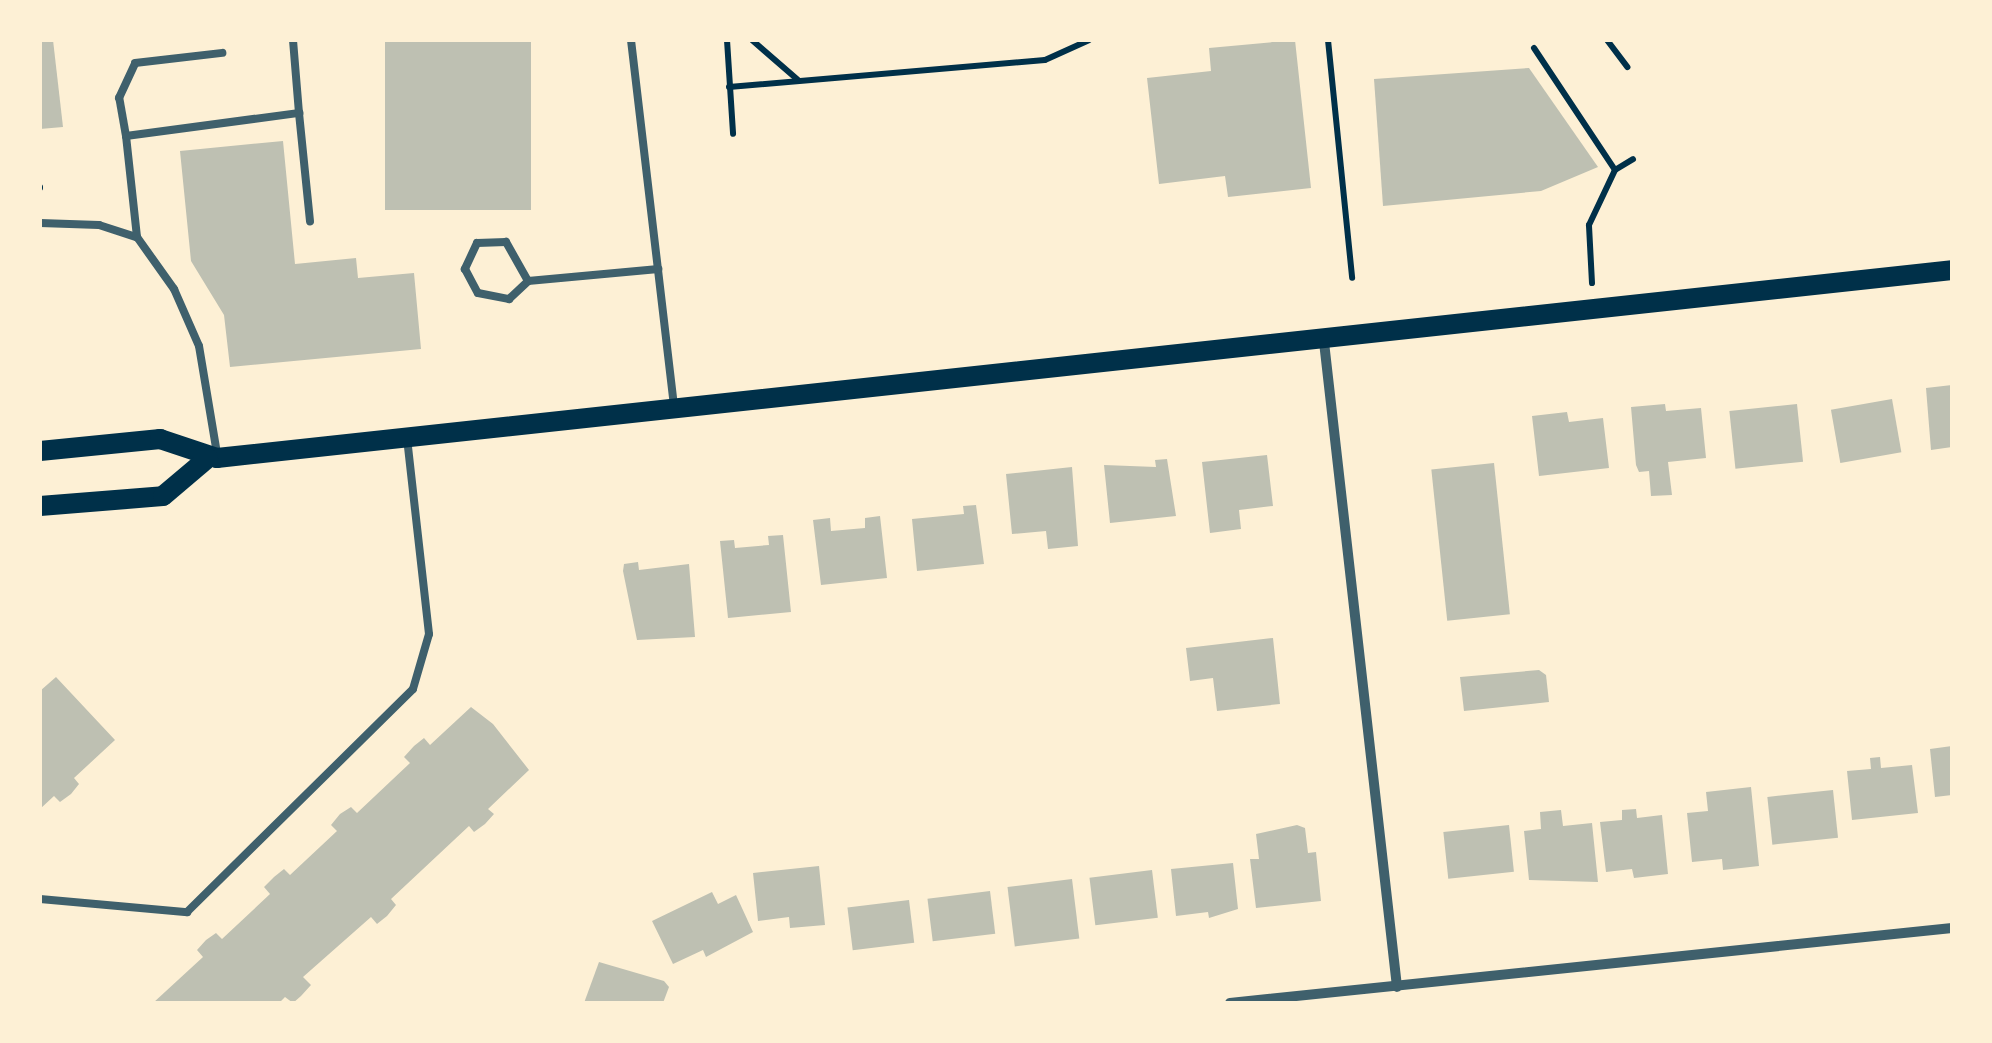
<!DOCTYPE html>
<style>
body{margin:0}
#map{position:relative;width:1992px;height:1043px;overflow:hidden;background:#fdf0d5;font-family:"PT Sans",sans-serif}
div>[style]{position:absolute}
.building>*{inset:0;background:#bec0b2;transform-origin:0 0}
.path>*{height:6px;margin:-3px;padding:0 3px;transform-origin:3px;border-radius:3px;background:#003049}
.service>*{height:8px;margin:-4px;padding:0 4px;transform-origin:4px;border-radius:4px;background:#3f606c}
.minor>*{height:10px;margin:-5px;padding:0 5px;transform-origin:5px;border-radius:5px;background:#3f606c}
.secondary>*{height:20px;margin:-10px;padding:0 10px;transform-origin:10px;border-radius:10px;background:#003049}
span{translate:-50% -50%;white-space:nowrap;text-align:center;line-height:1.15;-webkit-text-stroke:9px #fdf0d5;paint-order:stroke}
.frame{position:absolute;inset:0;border:42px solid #fdf0d5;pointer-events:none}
</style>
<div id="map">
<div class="building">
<div style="clip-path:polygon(40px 40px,53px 40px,63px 127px,40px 129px)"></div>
<div style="left:385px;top:40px;width:146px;height:170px"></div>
<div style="clip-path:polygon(1295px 40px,1311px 188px,1228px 197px,1225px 176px,1159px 184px,1147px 78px,1211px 71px,1209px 48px)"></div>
<div style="clip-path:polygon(1529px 68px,1598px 167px,1541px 191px,1383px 206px,1374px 79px)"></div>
<div style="clip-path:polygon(283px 141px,295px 264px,356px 258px,358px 278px,414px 273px,421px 349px,230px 367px,224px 315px,191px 261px,180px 151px)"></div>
<div style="clip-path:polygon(1952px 385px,1952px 447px,1931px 450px,1926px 388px)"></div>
<div style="left:1892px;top:399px;width:54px;height:62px;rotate:80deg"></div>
<div style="clip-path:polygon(1665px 404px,1666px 411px,1701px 408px,1706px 458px,1668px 462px,1672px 495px,1651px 496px,1649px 471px,1639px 472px,1636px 465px,1631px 407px)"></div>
<div style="left:1797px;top:404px;width:58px;height:68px;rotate:84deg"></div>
<div style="clip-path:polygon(1567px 412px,1569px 422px,1603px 418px,1609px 468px,1539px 476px,1532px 416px)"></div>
<div style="clip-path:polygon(1267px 455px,1273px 506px,1239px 510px,1241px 529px,1210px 533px,1202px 462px)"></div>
<div style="clip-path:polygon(1167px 459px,1176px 516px,1110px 523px,1104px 465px,1156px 467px,1155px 460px)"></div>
<div style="left:1494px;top:463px;width:152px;height:63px;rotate:84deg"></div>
<div style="clip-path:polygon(1072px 467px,1078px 546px,1048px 549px,1046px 531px,1012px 534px,1006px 474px)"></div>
<div style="clip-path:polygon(976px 505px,984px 564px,917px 571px,912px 519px,964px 514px,963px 506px)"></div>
<div style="clip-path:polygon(880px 516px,887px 578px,821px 585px,813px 520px,830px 518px,831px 531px,865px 528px,865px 518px)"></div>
<div style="clip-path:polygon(783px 535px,791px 612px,728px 618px,720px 541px,734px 540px,735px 548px,769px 545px,768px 536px)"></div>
<div style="clip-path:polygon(638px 562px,639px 570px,689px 564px,695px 637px,637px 640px,623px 571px,624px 564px)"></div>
<div style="clip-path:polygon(1273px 638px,1280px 704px,1217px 711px,1213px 678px,1190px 681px,1186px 648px)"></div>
<div style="clip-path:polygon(1539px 670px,1546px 675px,1549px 702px,1464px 711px,1460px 677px)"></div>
<div style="clip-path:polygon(56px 677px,115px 740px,74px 778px,79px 784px,71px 794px,60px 802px,54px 796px,40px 809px,40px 691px)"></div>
<div style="clip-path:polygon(471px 707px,493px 724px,529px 770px,488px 809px,494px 814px,485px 824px,474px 832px,469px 826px,391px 899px,396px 905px,387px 916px,377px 924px,371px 917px,303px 977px,311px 985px,301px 996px,293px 1003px,285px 997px,279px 1003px,153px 1003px,203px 957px,197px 950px,206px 940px,216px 933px,222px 939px,270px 894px,264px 887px,274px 877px,284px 869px,290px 875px,337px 831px,331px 825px,340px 814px,351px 807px,357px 813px,410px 763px,404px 757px,414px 746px,424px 738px,430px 745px)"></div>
<div style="clip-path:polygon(1952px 746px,1952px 795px,1935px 797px,1930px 749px)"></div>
<div style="clip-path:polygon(1880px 757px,1881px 768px,1912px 765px,1918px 813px,1852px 820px,1847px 771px,1871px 769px,1870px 758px)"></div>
<div style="clip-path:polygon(1751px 787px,1759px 866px,1723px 870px,1722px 859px,1692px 862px,1687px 813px,1708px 811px,1706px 792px)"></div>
<div style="left:1833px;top:790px;width:48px;height:66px;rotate:84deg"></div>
<div style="clip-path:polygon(1636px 809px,1637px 818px,1662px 815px,1668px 874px,1634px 878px,1632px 869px,1606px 872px,1600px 822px,1622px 820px,1622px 810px)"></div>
<div style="clip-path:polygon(1561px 810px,1563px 826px,1592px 823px,1598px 882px,1529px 880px,1524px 831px,1541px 829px,1540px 812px)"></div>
<div style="clip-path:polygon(1297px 825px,1305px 828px,1308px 853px,1316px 852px,1321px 901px,1256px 908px,1250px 859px,1259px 859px,1256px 834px)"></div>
<div style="left:1509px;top:825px;width:47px;height:66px;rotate:84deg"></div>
<div style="clip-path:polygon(1233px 863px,1238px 909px,1209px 918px,1208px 912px,1176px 916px,1171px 869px)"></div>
<div style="clip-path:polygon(819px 866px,825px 925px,790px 928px,789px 917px,758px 921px,753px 873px)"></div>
<div style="left:1152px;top:870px;width:48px;height:63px;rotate:83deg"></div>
<div style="left:1072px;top:879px;width:60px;height:65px;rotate:83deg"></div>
<div style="left:990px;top:891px;width:43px;height:63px;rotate:83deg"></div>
<div style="clip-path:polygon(712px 892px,718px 904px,736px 895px,753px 932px,706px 957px,703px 950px,673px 964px,652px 921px)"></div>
<div style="left:909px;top:900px;width:43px;height:62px;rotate:83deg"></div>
<div style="clip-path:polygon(599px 962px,664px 981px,669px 987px,663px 1003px,584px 1003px)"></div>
</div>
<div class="path">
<div style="left:727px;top:40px;width:94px;rotate:86.3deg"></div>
<div style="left:752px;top:40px;width:61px;rotate:41deg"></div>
<div style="left:1328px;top:40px;width:239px;rotate:84.2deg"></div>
<div style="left:1607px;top:40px;width:34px;rotate:53deg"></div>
<div style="left:1534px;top:48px;width:146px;rotate:56.4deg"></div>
<div style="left:729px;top:87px;width:317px;rotate:-4.9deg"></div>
<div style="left:1045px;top:60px;width:48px;rotate:-24.4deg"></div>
<div style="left:40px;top:187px;width:1px;rotate:90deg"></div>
<div style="left:1592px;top:283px;width:58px;rotate:-93deg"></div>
<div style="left:1589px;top:225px;width:61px;rotate:-64.7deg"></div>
<div style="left:1615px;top:170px;width:21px;rotate:-31deg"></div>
</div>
<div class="service">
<div style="left:631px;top:40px;width:370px;rotate:83.3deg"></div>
<div style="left:299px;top:113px;width:109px;rotate:84.2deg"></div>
<div style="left:126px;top:136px;width:39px;rotate:-100deg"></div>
<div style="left:119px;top:98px;width:38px;rotate:-65deg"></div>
<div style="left:135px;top:63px;width:88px;rotate:-6.6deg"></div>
<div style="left:40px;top:223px;width:59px;rotate:1.9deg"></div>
<div style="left:99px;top:225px;width:40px;rotate:18deg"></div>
<div style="left:137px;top:237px;width:64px;rotate:54.6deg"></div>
<div style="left:174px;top:289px;width:62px;rotate:66.3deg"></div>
<div style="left:199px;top:346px;width:109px;rotate:80.5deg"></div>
<div style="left:137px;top:237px;width:102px;rotate:-96.2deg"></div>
<div style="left:126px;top:136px;width:175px;rotate:-7.6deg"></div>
<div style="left:299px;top:113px;width:73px;rotate:-94.7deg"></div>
<div style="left:528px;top:281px;width:45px;rotate:-119.4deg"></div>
<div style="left:506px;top:242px;width:29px;rotate:178deg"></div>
<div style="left:477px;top:243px;width:29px;rotate:115deg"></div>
<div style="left:465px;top:269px;width:27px;rotate:62deg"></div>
<div style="left:478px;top:293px;width:32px;rotate:11deg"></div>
<div style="left:509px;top:299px;width:26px;rotate:-43deg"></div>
<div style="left:528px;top:281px;width:131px;rotate:-5.3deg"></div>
<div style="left:40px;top:899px;width:148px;rotate:5.1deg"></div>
<div style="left:187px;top:912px;width:317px;rotate:-44.6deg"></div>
<div style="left:413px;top:689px;width:57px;rotate:-73.8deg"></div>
<div style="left:429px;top:634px;width:196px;rotate:-96.4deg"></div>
</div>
<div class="minor">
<div style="left:1324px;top:342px;width:649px;rotate:83.54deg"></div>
<div style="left:1230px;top:1003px;width:726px;rotate:-5.93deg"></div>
</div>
<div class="secondary">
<div style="left:40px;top:451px;width:121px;rotate:-5.7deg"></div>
<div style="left:160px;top:439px;width:60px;rotate:18.4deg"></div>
<div style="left:217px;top:458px;width:1745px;rotate:-6.18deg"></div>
<div style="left:40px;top:506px;width:123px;rotate:-4.6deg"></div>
<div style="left:163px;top:496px;width:59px;rotate:-40.2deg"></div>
</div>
<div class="frame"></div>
</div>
